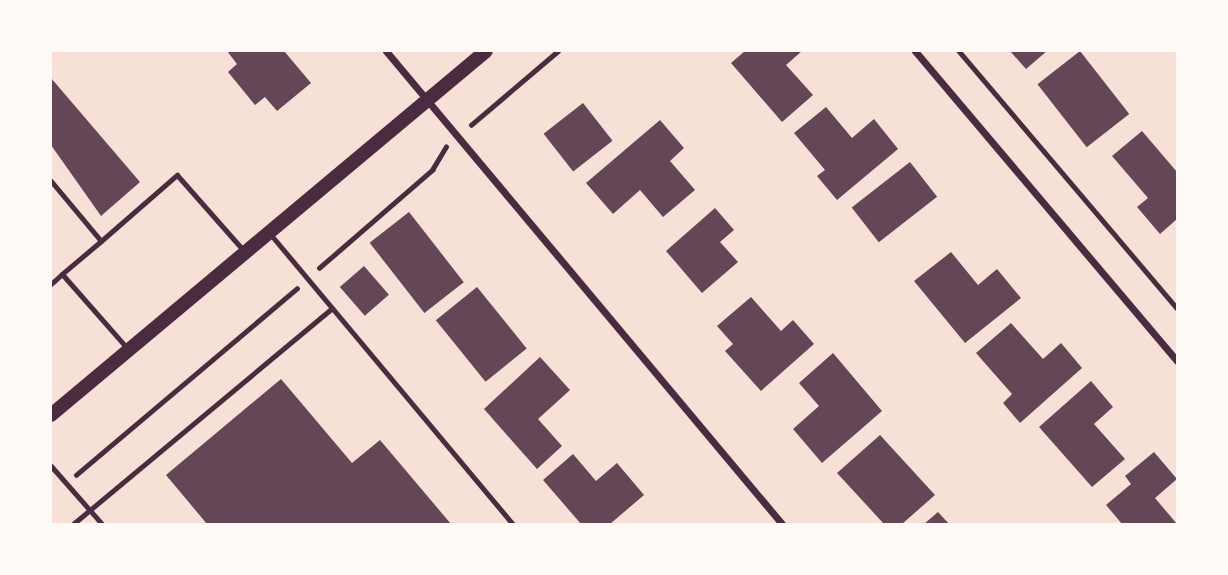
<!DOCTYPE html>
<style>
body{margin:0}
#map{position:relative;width:1228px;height:575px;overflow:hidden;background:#f7e1d7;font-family:Commissioner,sans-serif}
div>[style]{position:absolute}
.building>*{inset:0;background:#644757;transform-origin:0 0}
.path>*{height:4.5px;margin:-2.25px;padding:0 2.25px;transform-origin:2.25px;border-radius:2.25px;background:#4a2c40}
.service>*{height:5px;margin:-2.5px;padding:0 2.5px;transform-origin:2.5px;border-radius:2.5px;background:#4a2c40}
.minor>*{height:7px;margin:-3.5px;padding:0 3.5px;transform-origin:3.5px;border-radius:3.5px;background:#4a2c40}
.secondary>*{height:14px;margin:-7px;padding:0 7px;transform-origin:7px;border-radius:7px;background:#4a2c40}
span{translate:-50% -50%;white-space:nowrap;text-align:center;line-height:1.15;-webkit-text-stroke:5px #fffaf5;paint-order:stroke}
.frame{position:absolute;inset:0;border:52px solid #fffaf5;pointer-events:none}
</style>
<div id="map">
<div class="building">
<div style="clip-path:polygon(227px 51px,284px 51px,311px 83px,277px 111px,265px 97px,255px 105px,228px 72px,237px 64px)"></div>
<div style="clip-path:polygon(745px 51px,802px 51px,786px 65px,813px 95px,782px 122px,731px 63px)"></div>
<div style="clip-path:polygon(1010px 51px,1047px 51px,1026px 69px)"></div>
<div style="left:1080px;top:51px;width:80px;height:54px;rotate:52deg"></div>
<div style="clip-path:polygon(51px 78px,140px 182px,101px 216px,51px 145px)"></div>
<div style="left:583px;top:103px;width:48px;height:50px;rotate:52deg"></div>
<div style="clip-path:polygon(826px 107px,852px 138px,874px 119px,898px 149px,837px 200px,817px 176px,825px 170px,794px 133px)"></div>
<div style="clip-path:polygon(660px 120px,684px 148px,670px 161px,695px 190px,663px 217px,640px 190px,613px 214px,586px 183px)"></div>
<div style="clip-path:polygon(1142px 131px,1177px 172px,1177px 219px,1160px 234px,1137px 207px,1148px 198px,1112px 156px)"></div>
<div style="left:910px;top:162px;width:44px;height:74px;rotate:52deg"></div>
<div style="clip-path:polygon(715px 208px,734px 230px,720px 242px,738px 262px,702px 293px,666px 251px)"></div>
<div style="left:409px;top:212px;width:89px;height:50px;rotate:52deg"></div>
<div style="clip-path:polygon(951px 252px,978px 285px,997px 269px,1021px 298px,965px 343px,914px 281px)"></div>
<div style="left:364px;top:266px;width:38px;height:32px;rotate:49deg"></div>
<div style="left:477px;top:287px;width:79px;height:53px;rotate:51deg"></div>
<div style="clip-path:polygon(751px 297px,781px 331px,793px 320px,814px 344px,761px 391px,725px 351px,733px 344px,717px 326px)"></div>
<div style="clip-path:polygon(1011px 323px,1043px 359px,1061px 343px,1082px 368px,1020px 423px,1003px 403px,1012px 394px,976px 353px)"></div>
<div style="clip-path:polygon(833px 353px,882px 411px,822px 463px,793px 429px,819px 406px,799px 383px)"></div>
<div style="clip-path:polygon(540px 357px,570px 390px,538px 419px,562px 446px,537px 469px,484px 409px)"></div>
<div style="clip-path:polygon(281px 379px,352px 463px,380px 440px,451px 524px,207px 524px,166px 475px)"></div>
<div style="clip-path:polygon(1091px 381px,1113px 407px,1094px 424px,1125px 459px,1092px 487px,1039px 427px)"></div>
<div style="clip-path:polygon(880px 435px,935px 495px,902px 524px,884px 524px,837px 473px)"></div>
<div style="clip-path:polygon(1154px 452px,1177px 479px,1155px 498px,1177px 524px,1122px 524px,1106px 505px,1131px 484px,1125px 476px)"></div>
<div style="clip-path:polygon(573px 454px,596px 481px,617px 463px,644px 495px,610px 524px,581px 524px,543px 480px)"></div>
<div style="clip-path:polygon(938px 512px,949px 524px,924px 524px)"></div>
</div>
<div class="path">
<div style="left:959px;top:51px;width:337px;rotate:49.7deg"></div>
<div style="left:471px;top:125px;width:114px;rotate:-40.4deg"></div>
<div style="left:319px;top:268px;width:150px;rotate:-40.9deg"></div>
<div style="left:432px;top:170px;width:27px;rotate:-59deg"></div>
<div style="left:76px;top:475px;width:289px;rotate:-40.2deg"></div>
</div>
<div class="service">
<div style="left:51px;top:181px;width:78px;rotate:50.2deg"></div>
<div style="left:101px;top:241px;width:51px;rotate:139.8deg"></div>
<div style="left:62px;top:274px;width:100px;rotate:48.7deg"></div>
<div style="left:271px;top:235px;width:377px;rotate:50.1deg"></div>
<div style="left:101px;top:241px;width:101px;rotate:-41deg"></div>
<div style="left:177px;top:175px;width:103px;rotate:48.6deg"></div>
<div style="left:51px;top:284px;width:15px;rotate:-42deg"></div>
<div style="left:51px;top:466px;width:77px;rotate:48.7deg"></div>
<div style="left:73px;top:524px;width:337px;rotate:-39.8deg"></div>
</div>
<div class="minor">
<div style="left:386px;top:51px;width:617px;rotate:50.06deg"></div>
<div style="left:915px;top:51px;width:406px;rotate:49.8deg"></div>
</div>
<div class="secondary">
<div style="left:51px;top:415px;width:567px;rotate:-39.92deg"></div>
</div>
<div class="frame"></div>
</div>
